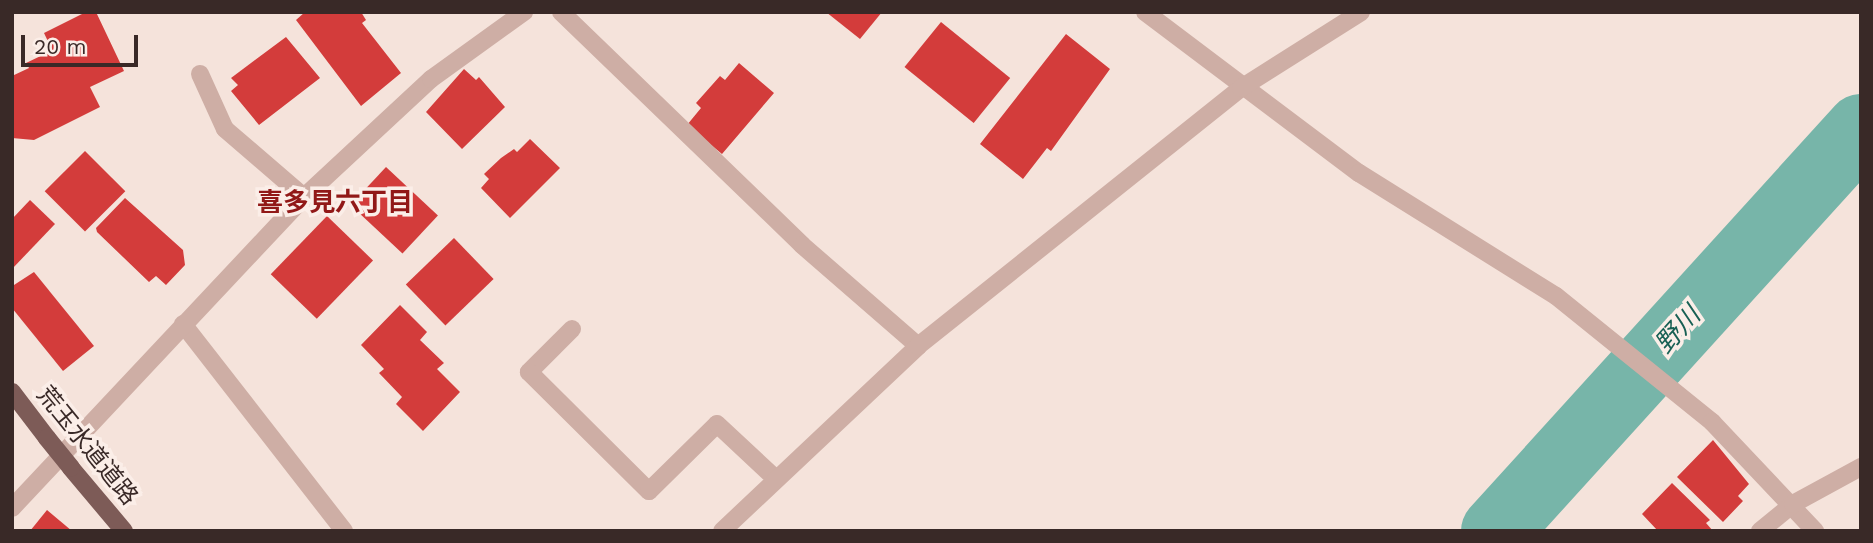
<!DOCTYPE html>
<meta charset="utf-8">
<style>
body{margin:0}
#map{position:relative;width:1873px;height:543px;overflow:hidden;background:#f5e3db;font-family:"Work Sans","Noto Sans JP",sans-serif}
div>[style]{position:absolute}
.river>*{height:70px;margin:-35px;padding:0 35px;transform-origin:35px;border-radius:35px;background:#77b5a9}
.building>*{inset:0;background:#d33c3b;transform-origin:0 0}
.minor>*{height:18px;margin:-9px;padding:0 9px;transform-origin:9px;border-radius:9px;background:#ceaea5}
.major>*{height:18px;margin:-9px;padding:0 9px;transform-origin:9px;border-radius:9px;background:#7d5b57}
.major-bridge>*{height:18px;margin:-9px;padding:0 9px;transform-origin:9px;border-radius:9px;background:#7d5b57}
span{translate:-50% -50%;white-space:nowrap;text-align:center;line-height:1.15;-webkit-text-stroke:7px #fbeee8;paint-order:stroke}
.street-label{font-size:24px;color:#392927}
.neighbourhood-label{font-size:26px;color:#911817;font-weight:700}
.water-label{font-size:26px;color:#186054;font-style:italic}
.frame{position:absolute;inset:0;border:14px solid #392927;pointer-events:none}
.scale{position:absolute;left:21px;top:35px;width:117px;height:32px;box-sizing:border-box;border:4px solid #392927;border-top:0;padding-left:9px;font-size:21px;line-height:24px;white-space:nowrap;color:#392927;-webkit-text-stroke:5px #fbeee8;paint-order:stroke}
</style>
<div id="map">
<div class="river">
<div style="left:1496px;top:531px;width:543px;rotate:-47.76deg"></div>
</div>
<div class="building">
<div style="clip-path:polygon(86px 12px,96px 12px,124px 71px,90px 87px,100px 107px,34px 140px,12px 138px,12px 76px,29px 68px,26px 63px,49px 52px,54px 54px,44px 33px)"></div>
<div style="clip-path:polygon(305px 12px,361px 12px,366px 20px,362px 23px,401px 73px,361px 106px,296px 20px)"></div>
<div style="clip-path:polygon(826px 12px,882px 12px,860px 39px)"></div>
<div style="left:941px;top:22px;width:89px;height:58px;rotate:39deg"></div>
<div style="clip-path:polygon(1066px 34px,1110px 69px,1051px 151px,1047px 148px,1023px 179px,980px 144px)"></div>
<div style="clip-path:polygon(286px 37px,320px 78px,259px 125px,231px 91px,238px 85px,231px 78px)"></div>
<div style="clip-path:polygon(739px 63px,774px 93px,722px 154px,687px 125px,701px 108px,696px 103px,720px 76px,725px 80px)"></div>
<div style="clip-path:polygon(464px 69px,476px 80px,479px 77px,505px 107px,462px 149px,426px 112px)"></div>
<div style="clip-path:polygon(530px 139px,560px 168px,510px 218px,481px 188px,489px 179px,484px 174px,501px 158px,514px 149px,517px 152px)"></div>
<div style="left:85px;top:151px;width:57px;height:57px;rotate:45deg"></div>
<div style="left:386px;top:167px;width:71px;height:52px;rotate:43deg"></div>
<div style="clip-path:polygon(125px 198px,183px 250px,185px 265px,166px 285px,156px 276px,149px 282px,97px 232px,96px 228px)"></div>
<div style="clip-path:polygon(30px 200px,55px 224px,12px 269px,12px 219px)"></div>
<div style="left:327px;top:216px;width:64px;height:81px;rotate:44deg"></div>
<div style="left:454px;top:238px;width:57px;height:67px;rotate:46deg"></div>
<div style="clip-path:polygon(34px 272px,94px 346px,63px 371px,12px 308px,14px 285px)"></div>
<div style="clip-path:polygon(400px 305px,427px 332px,420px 340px,444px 363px,437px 369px,460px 392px,423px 431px,396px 404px,402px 397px,379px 373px,384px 369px,361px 345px)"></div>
<div style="clip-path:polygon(1713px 440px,1749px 484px,1738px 496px,1743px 501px,1723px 522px,1677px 477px)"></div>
<div style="clip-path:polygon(1672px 483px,1710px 520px,1706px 523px,1713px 531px,1658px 531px,1642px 514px)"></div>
<div style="clip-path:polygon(47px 510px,72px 531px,30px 531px)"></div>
</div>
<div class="minor">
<div style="left:561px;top:12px;width:335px;rotate:44deg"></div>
<div style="left:802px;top:245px;width:154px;rotate:41deg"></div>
<div style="left:1145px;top:12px;width:268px;rotate:37deg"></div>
<div style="left:1359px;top:173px;width:232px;rotate:32deg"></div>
<div style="left:1556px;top:296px;width:201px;rotate:38.9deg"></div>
<div style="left:1712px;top:422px;width:150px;rotate:46.6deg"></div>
<div style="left:200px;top:74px;width:60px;rotate:65.6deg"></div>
<div style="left:225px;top:129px;width:104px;rotate:40.7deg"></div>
<div style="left:183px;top:324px;width:262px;rotate:52.1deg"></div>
<div style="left:572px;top:329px;width:61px;rotate:135deg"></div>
<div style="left:529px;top:372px;width:169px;rotate:44.8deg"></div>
<div style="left:649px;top:491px;width:95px;rotate:-44.6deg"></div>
<div style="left:717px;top:424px;width:79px;rotate:43deg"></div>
<div style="left:12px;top:508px;width:427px;rotate:-46.8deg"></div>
<div style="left:304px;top:197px;width:173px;rotate:-42.9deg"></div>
<div style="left:431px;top:79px;width:115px;rotate:-35.8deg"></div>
<div style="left:722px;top:531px;width:270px;rotate:-43.3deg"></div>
<div style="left:918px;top:346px;width:413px;rotate:-38.6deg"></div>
<div style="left:1241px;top:88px;width:142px;rotate:-32.3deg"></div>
<div style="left:1760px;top:531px;width:43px;rotate:-39.3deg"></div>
<div style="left:1793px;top:504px;width:77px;rotate:-28.6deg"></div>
</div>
<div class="major">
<div style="left:12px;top:392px;width:58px;rotate:52.7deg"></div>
<div style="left:71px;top:468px;width:82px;rotate:49.9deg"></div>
</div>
<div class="major-bridge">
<div style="left:47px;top:438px;width:38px;rotate:51deg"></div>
</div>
<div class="street-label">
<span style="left:87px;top:446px;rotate:51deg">荒玉水道道路</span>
</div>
<div class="neighbourhood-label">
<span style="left:335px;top:203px">喜多見六丁目</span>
</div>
<div class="water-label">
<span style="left:1678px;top:330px;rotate:-48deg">野川</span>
</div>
<div class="frame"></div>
<div class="scale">20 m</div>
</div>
